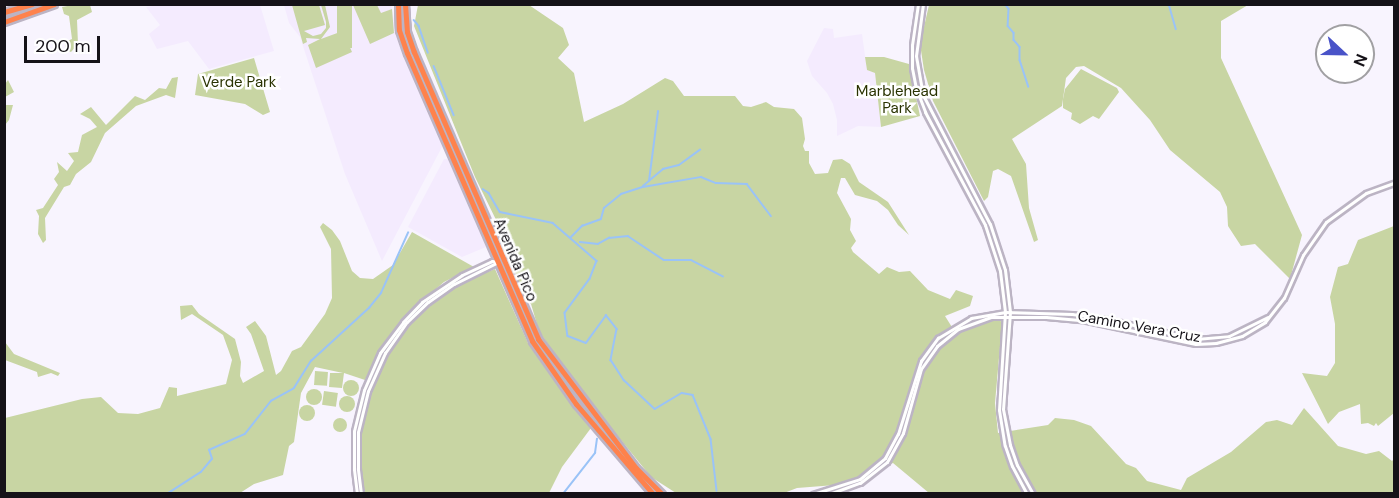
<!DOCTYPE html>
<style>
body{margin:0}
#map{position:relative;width:1399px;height:498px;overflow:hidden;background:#f8f4fe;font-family:"DM Sans",sans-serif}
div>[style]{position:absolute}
.built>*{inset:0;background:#f4ebfe}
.green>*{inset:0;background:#c8d5a3;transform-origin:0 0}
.round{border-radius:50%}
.stream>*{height:1.5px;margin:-0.75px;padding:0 0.75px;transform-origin:0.75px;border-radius:0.75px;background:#9ac3f7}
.roads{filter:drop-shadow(2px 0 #bcb4c4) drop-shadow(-2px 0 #bcb4c4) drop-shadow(0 2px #bcb4c4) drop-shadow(0 -2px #bcb4c4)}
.secondary>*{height:3px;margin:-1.5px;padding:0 1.5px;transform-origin:1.5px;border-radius:1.5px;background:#fff}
.highway>*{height:5px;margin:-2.5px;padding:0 2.5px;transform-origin:2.5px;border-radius:2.5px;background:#fe824c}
span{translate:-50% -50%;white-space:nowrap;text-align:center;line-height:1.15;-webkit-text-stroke:5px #fff;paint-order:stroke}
.park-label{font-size:15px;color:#2a3302}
.street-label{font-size:15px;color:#151218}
.frame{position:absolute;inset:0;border:6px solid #151218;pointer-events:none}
.north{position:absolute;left:1315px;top:24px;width:60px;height:60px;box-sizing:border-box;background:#fff;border:2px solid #a1a0a3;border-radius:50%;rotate:112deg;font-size:16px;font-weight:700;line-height:24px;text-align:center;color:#151218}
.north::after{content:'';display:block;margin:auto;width:21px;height:27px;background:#4953c8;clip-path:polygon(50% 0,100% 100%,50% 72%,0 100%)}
.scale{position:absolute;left:24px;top:36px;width:76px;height:27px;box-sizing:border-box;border:3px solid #151218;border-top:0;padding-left:8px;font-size:18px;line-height:21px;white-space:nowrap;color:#151218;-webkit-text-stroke:4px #fff;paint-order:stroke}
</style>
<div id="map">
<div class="built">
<div style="clip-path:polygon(391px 4px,398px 42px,443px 145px,382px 261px,345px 174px,300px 37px,289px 23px,284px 5px)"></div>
<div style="clip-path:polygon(159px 5px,260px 5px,274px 51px,209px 69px,188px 41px,157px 49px,149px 34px,160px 25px,146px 7px)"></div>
<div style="clip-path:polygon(824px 28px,833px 29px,834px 38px,862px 34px,867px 70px,875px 73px,881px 127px,858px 126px,837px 136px,837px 120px,833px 104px,827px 93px,812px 76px,807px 61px)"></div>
<div style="clip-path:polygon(444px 159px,448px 159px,486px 247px,462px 257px,408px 227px)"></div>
</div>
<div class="green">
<div style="clip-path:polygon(78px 4px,90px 5px,92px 12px,77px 20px,78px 44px,71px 52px,66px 50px,65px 42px,72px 39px,69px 16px,64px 14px,62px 7px)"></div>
<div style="clip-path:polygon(292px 5px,319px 5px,325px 25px,304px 31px,313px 36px,321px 34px,326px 28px,326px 22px,321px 5px,325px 5px,330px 27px,321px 39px,340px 32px,344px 34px,352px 52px,316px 68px,308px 45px,320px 39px,306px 38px,307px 42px,303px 44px)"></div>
<div style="left:337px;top:5px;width:15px;height:43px"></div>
<div style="clip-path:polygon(353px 5px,377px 5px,381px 13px,392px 9px,394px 33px,370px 44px)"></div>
<div style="clip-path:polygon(418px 5px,529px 5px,563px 28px,569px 45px,558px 58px,574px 73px,584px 122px,623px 104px,665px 78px,673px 81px,684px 96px,735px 96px,743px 106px,751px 107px,766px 102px,774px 107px,794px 109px,802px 118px,805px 139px,803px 146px,805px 151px,809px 151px,809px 163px,815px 174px,828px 173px,833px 160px,842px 159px,850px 164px,859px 182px,888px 202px,909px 235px,898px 225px,888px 210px,877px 201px,855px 195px,845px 178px,841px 178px,837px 193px,851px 219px,850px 230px,856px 241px,851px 248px,853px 252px,879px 274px,887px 267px,899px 272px,910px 271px,928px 290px,950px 299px,956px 290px,973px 296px,970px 306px,945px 316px,955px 332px,987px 319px,999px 317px,1002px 324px,995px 403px,998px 433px,1048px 425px,1055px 418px,1074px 420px,1091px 426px,1126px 464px,1136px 468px,1147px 481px,1181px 490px,1187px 478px,1231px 452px,1266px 422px,1277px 420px,1292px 425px,1304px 408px,1338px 446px,1366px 454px,1379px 451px,1392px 461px,1394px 459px,1394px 493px,929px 493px,893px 463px,848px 484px,797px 488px,784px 493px,676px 493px,651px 477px,569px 376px,539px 331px,531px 304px,523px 296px,502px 232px,475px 177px,414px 26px)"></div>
<div style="clip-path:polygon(929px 5px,1248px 5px,1221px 21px,1221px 58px,1302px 235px,1290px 279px,1255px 244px,1241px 246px,1228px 226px,1227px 207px,1220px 192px,1170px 150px,1150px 120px,1121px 88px,1084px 66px,1076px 67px,1066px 78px,1062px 106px,1012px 139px,1026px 164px,1029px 208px,1038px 240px,1034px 242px,1011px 176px,998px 169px,993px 171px,988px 197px,984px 201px,933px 101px,924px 70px,920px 44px)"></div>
<div style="clip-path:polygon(865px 57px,884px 57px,909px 64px,920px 116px,881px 127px,875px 73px,867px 70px)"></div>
<div style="clip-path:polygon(254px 58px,270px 112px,263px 115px,245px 104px,195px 95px,198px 74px)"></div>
<div style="clip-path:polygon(1081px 69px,1117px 88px,1119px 92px,1099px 119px,1093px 116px,1080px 124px,1071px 119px,1072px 113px,1063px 108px,1063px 99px,1065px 89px)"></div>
<div style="clip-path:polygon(178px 77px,175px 98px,166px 95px,136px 106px,105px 133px,91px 162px,76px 174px,70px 185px,64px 187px,45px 218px,46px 240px,43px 243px,38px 234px,39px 216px,36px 210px,43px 208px,58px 185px,54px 179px,59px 172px,57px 162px,67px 171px,74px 161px,68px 153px,78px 152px,82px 135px,97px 127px,90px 119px,80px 114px,91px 107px,106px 125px,135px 96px,145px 100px,159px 88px,166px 89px,172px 78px)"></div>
<div style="clip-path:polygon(8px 80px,14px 92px,5px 97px,5px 105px,13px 105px,9px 120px,5px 125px,5px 84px)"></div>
<div style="clip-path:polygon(323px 223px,332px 230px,340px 241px,352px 271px,360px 278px,373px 279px,393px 265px,412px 232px,474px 267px,444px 282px,407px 314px,378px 353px,365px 380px,344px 373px,342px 388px,329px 387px,330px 373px,343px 373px,315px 367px,301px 393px,294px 442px,289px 446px,283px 475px,254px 484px,240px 493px,5px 493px,5px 418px,82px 399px,101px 397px,118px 413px,138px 414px,160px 408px,169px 387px,177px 388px,177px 396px,226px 384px,232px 360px,223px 335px,192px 314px,181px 320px,180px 306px,192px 305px,199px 314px,235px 339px,241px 362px,240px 376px,243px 383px,264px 371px,251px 334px,246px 327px,255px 321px,266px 336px,276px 375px,281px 371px,292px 351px,301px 347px,325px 314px,332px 298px,331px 249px,320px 227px)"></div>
<div style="clip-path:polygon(1394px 226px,1394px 413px,1378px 426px,1376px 423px,1374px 426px,1368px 423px,1361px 424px,1360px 404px,1339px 412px,1328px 424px,1302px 373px,1327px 376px,1335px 363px,1335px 324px,1330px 297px,1338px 267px,1348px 264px,1358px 240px)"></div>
<div style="clip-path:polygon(495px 269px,528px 343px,591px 428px,588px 432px,562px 467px,549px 493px,364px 494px,360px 451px,361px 430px,369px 393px,386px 355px,407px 325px,432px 301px,456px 285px)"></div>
<div style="clip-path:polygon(5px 342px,14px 354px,60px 373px,58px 376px,51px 373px,38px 377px,37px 372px,5px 360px)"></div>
<div style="left:315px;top:371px;width:13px;height:14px;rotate:4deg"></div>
<div class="round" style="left:343px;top:380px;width:16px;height:16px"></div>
<div class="round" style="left:306px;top:389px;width:16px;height:16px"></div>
<div style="left:324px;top:391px;width:14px;height:14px;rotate:8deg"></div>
<div class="round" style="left:339px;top:396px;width:16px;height:16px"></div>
<div class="round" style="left:299px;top:405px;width:16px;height:16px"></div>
<div class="round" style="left:333px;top:418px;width:14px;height:14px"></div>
</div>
<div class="stream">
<div style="left:1005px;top:4px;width:6px;rotate:51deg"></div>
<div style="left:1009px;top:9px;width:17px;rotate:93deg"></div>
<div style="left:1008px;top:26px;width:9px;rotate:49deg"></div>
<div style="left:1014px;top:33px;width:7px;rotate:90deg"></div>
<div style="left:1014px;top:40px;width:9px;rotate:49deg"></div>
<div style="left:1020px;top:47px;width:13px;rotate:90deg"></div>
<div style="left:1020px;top:60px;width:28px;rotate:72deg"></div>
<div style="left:1169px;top:4px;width:26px;rotate:74deg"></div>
<div style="left:414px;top:20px;width:8px;rotate:50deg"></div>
<div style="left:419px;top:26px;width:28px;rotate:71deg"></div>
<div style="left:434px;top:66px;width:53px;rotate:67.8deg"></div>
<div style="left:650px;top:180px;width:17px;rotate:-40deg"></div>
<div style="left:663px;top:169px;width:16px;rotate:-14deg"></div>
<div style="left:679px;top:165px;width:26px;rotate:-36deg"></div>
<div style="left:643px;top:186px;width:8px;rotate:-40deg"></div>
<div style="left:649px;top:181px;width:70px;rotate:-82.6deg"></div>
<div style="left:483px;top:189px;width:7px;rotate:34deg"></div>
<div style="left:489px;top:193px;width:22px;rotate:60deg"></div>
<div style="left:500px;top:212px;width:54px;rotate:11.7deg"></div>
<div style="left:553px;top:223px;width:58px;rotate:40.8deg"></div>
<div style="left:597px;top:261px;width:19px;rotate:111deg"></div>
<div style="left:590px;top:279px;width:42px;rotate:126.3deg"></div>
<div style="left:565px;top:313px;width:23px;rotate:83deg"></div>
<div style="left:568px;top:336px;width:19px;rotate:21deg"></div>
<div style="left:586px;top:343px;width:34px;rotate:-54deg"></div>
<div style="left:606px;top:315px;width:18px;rotate:52deg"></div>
<div style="left:617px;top:329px;width:32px;rotate:101deg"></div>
<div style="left:611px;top:360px;width:24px;rotate:57deg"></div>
<div style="left:624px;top:380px;width:42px;rotate:43.1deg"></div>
<div style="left:655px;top:409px;width:31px;rotate:-31deg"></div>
<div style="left:682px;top:393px;width:11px;rotate:10deg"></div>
<div style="left:693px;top:395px;width:48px;rotate:67.8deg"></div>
<div style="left:711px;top:439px;width:52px;rotate:83.4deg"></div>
<div style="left:571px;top:237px;width:16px;rotate:-45deg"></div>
<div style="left:582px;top:226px;width:20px;rotate:-20deg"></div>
<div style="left:601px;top:219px;width:11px;rotate:-75deg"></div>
<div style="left:604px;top:208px;width:22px;rotate:-39deg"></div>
<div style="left:621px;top:194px;width:23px;rotate:-18deg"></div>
<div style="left:643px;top:187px;width:59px;rotate:-9.8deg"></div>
<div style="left:701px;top:177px;width:16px;rotate:22deg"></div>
<div style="left:716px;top:183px;width:31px;rotate:2deg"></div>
<div style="left:747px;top:184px;width:40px;rotate:53deg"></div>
<div style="left:580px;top:242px;width:18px;rotate:6deg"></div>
<div style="left:598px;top:244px;width:13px;rotate:-29deg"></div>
<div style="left:609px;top:238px;width:19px;rotate:-6deg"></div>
<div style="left:628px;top:236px;width:43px;rotate:33.7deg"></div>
<div style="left:664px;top:260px;width:27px"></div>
<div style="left:691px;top:260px;width:36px;rotate:27deg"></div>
<div style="left:167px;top:494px;width:40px;rotate:-32.9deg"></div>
<div style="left:201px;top:472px;width:17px;rotate:-50deg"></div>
<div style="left:212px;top:459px;width:9px;rotate:-108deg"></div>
<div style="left:209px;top:450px;width:39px;rotate:-24deg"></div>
<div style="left:245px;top:434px;width:42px;rotate:-51.8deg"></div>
<div style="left:271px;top:401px;width:26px;rotate:-29deg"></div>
<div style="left:294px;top:388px;width:32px;rotate:-58deg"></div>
<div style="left:311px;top:361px;width:79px;rotate:-42.4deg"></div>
<div style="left:369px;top:308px;width:19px;rotate:-51deg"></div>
<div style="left:381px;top:293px;width:66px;rotate:-65.8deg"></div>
<div style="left:563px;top:494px;width:52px;rotate:-52deg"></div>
<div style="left:595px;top:453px;width:14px;rotate:-82deg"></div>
</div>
<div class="roads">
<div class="secondary">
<div style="left:918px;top:4px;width:41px;rotate:98.3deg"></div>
<div style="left:912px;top:45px;width:23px;rotate:90deg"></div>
<div style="left:912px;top:68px;width:20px;rotate:79deg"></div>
<div style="left:916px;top:88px;width:26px;rotate:69deg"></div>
<div style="left:925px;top:112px;width:128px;rotate:62deg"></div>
<div style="left:985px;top:225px;width:48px;rotate:71.9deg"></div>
<div style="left:1000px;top:271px;width:41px;rotate:83deg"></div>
<div style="left:1005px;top:312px;width:98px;rotate:93.5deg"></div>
<div style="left:999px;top:410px;width:36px;rotate:81deg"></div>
<div style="left:1005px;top:446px;width:21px;rotate:71deg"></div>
<div style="left:1012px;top:466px;width:32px;rotate:62deg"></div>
<div style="left:923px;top:4px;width:52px;rotate:97.7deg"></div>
<div style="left:916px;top:56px;width:40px;rotate:80deg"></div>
<div style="left:923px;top:95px;width:145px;rotate:62.6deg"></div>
<div style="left:990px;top:224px;width:48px;rotate:71.9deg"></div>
<div style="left:1005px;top:270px;width:42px;rotate:83.2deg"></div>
<div style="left:1010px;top:312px;width:97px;rotate:94.1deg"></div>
<div style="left:1003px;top:409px;width:37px;rotate:79deg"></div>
<div style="left:1010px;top:445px;width:21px;rotate:71deg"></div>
<div style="left:1017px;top:465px;width:33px;rotate:61deg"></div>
<div style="left:357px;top:494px;width:25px;rotate:-97deg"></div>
<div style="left:354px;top:469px;width:38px;rotate:-90deg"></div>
<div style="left:354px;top:431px;width:42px;rotate:-76.3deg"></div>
<div style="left:364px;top:390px;width:40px;rotate:-66.6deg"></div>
<div style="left:380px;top:353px;width:39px;rotate:-53deg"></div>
<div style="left:403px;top:322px;width:28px;rotate:-46deg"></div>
<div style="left:422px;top:302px;width:48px;rotate:-34deg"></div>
<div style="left:462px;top:275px;width:33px;rotate:-25deg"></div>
<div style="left:492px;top:261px;width:5px;rotate:11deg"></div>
<div style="left:361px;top:494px;width:26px;rotate:-97deg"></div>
<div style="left:358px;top:468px;width:36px;rotate:-90deg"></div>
<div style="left:358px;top:432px;width:42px;rotate:-76.3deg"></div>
<div style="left:368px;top:391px;width:42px;rotate:-65.9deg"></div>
<div style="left:385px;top:353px;width:38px;rotate:-55deg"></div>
<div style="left:407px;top:322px;width:29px;rotate:-44deg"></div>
<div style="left:428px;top:302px;width:32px;rotate:-35deg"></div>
<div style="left:454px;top:284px;width:49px;rotate:-26.6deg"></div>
<div style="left:813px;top:494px;width:49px;rotate:-17.7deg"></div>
<div style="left:860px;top:479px;width:33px;rotate:-40deg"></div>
<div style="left:885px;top:458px;width:27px;rotate:-62deg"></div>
<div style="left:898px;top:434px;width:77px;rotate:-72.5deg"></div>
<div style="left:921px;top:361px;width:29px;rotate:-54deg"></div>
<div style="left:938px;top:338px;width:39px;rotate:-31deg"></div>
<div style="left:971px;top:318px;width:35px;rotate:-10deg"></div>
<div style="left:1005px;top:312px;width:67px;rotate:1.7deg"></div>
<div style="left:1072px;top:314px;width:35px;rotate:8deg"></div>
<div style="left:1107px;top:319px;width:91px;rotate:12.7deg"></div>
<div style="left:1196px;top:339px;width:33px;rotate:-5deg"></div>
<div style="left:1229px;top:336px;width:43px;rotate:-26deg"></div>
<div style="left:829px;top:494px;width:33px;rotate:-20deg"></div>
<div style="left:860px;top:483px;width:34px;rotate:-38deg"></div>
<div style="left:887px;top:462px;width:33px;rotate:-61deg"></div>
<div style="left:903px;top:433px;width:66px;rotate:-74.3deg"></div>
<div style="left:921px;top:369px;width:28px;rotate:-55deg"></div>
<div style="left:937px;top:346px;width:27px;rotate:-39deg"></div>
<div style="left:958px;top:329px;width:35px;rotate:-20deg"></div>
<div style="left:991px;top:317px;width:55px"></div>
<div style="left:1046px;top:317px;width:36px;rotate:5deg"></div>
<div style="left:1082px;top:320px;width:116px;rotate:11.9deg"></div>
<div style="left:1196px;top:344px;width:20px;rotate:-3deg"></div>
<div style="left:1216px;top:343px;width:27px;rotate:-15deg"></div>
<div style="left:1242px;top:336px;width:27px;rotate:-31deg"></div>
<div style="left:1265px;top:322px;width:31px;rotate:-52deg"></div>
<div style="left:1284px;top:298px;width:47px;rotate:-66.2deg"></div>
<div style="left:1303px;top:255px;width:40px;rotate:-55.1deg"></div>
<div style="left:1326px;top:222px;width:49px;rotate:-35.9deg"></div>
<div style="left:1366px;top:193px;width:30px;rotate:-20deg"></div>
</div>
<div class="highway">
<div style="left:398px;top:4px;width:26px;rotate:88deg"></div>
<div style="left:399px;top:30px;width:24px;rotate:71deg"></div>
<div style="left:407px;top:53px;width:314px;rotate:66.5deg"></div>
<div style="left:532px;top:341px;width:77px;rotate:55.1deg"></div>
<div style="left:576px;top:404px;width:118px;rotate:49.5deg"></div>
<div style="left:405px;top:4px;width:28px;rotate:86deg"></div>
<div style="left:407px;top:32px;width:21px;rotate:71deg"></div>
<div style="left:414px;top:52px;width:313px;rotate:66.6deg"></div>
<div style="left:538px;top:339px;width:162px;rotate:52.8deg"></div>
<div style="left:636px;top:468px;width:37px;rotate:45deg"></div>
<div style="left:4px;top:12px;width:29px;rotate:-16deg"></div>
<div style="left:4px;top:22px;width:53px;rotate:-19.8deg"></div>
</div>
</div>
<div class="park-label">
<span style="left:239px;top:83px">Verde Park</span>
<span style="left:897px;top:100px">Marblehead<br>Park</span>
</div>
<div class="street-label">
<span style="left:515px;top:260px;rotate:67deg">Avenida Pico</span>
<span style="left:1139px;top:327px;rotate:10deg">Camino Vera Cruz</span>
</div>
<div class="frame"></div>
<div class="north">N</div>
<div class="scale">200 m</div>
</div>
